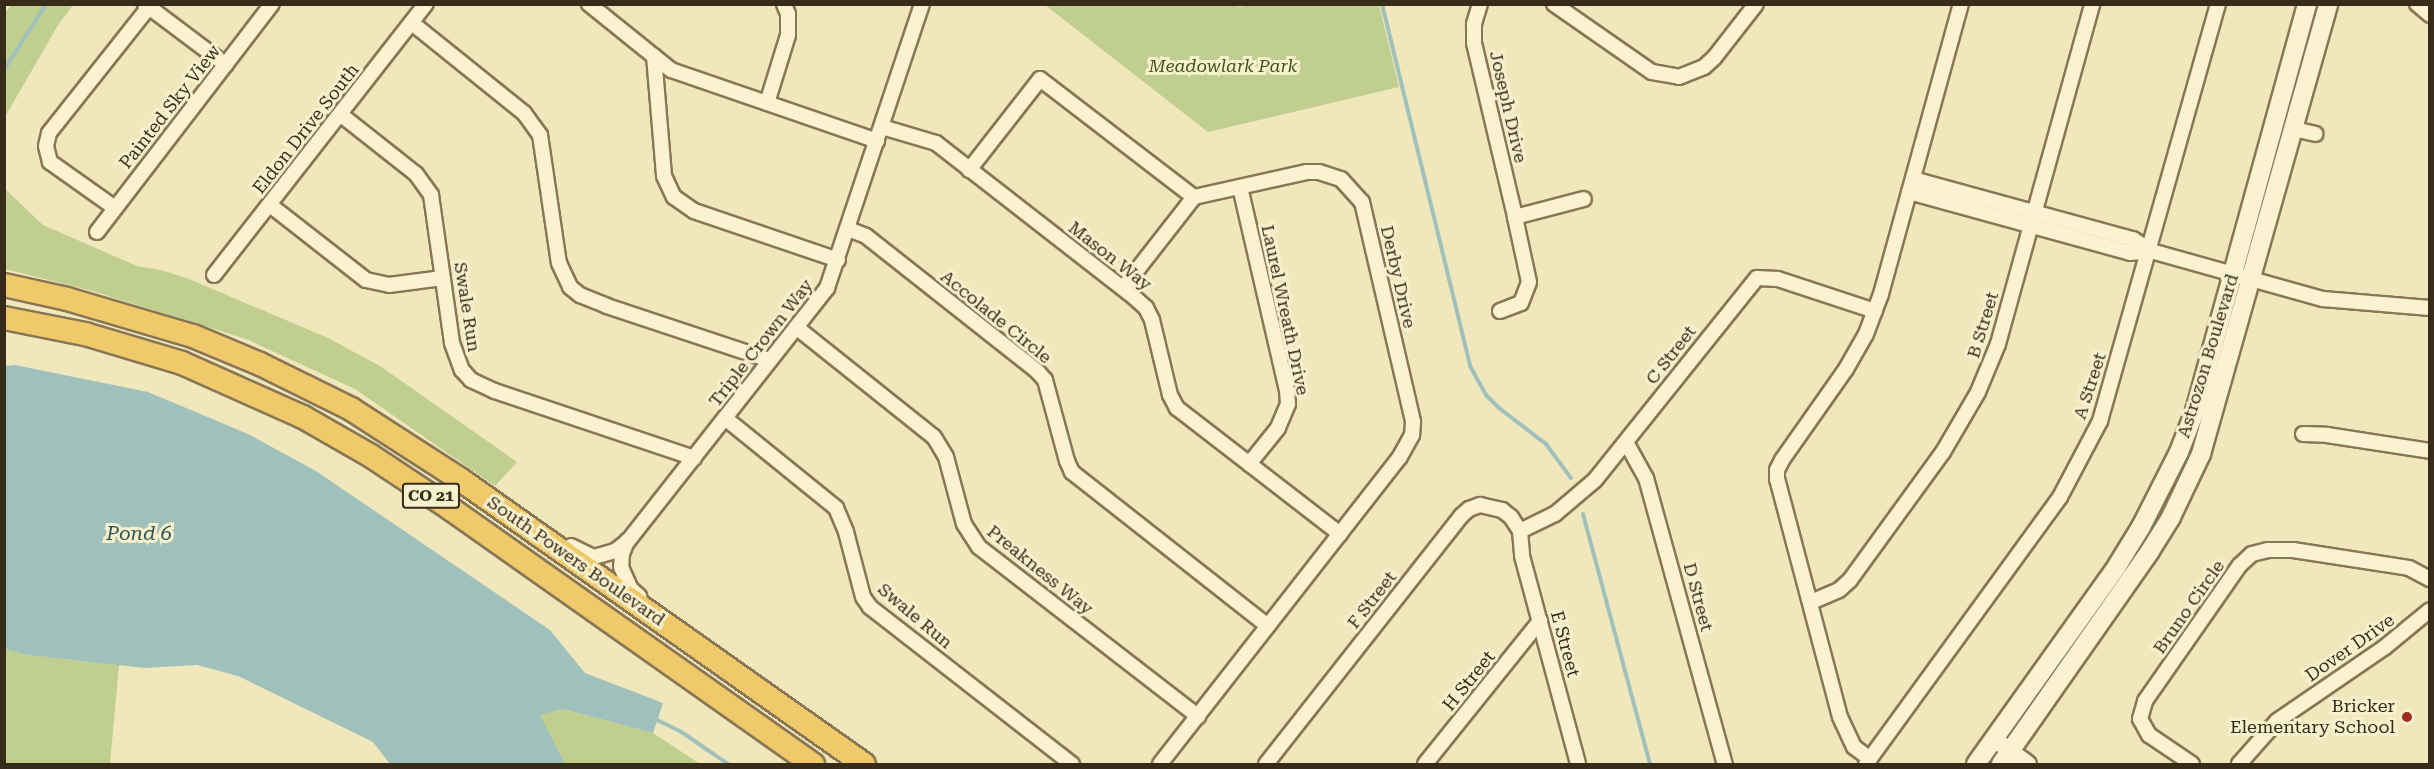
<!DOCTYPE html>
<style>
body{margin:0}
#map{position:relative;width:2434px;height:769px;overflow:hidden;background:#f0e7bc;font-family:"Roboto Serif",serif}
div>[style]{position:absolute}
.green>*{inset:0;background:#c0cf8f}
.water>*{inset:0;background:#a0c1bb}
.stream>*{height:4px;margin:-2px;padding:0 2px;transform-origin:2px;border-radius:2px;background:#a0c1bb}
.roads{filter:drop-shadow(2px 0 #897654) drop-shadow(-2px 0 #897654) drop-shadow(0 2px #897654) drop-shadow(0 -2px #897654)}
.minor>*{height:14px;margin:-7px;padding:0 7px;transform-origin:7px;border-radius:7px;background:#fbf3cf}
.tertiary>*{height:16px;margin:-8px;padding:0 8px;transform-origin:8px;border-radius:8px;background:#fbf3cf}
.secondary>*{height:18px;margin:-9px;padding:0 9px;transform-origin:9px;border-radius:9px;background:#fbf3cf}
.trunk>*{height:22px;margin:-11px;padding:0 11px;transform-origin:11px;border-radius:11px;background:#f0ca6a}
.dots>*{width:16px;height:16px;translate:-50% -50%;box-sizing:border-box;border:3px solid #f7f0cc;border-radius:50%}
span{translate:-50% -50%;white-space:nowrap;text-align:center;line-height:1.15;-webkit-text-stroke:6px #f7f0cc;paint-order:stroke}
.shield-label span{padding:2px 4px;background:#f7f0cc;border:2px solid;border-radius:4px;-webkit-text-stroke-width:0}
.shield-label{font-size:16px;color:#372b1a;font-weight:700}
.park-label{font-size:18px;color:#41551f;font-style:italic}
.street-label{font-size:18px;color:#372b1a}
.poi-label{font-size:18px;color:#372b1a}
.right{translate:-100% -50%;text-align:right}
.water-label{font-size:20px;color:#285658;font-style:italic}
.frame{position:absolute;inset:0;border:6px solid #372b1a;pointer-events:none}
</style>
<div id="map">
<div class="green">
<div style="clip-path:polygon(1230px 4px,1240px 7px,1254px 4px,1379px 5px,1399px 87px,1208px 132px,1045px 5px)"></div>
<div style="clip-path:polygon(11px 5px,73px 5px,58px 25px,5px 117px,5px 13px)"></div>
<div style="clip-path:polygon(5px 189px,43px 225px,137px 266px,161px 270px,189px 279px,328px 338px,380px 366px,517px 462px,495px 486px,355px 389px,246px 339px,92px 291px,5px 269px)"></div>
<div style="clip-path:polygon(5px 649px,27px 655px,119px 665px,110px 764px,5px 764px)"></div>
<div style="clip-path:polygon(563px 709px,653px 733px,700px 764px,565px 764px,539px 715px)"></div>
</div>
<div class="water">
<div style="clip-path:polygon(15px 365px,148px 392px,248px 434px,316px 471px,550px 630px,585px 673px,663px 703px,653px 733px,563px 709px,540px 715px,565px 764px,390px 764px,373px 742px,238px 676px,197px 665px,145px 668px,27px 655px,5px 649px,4px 366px)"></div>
</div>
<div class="stream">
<div style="left:1382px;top:4px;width:373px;rotate:76.3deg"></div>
<div style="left:1470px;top:366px;width:33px;rotate:61deg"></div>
<div style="left:1486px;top:395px;width:18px;rotate:45deg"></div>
<div style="left:1499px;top:408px;width:59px;rotate:37.5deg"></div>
<div style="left:1546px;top:444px;width:42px;rotate:53.7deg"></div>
<div style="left:4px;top:70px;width:78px;rotate:-57.5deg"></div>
<div style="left:1583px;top:514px;width:259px;rotate:75deg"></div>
<div style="left:655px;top:719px;width:28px;rotate:26deg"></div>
<div style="left:680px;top:731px;width:58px;rotate:34.5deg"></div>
</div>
<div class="roads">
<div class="minor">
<div style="left:145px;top:4px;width:101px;rotate:37deg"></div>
<div style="left:589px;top:4px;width:105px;rotate:38.8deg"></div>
<div style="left:671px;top:70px;width:218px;rotate:19deg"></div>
<div style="left:1480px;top:4px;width:21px;rotate:107deg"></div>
<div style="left:1474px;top:24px;width:19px;rotate:90deg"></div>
<div style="left:1474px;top:43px;width:179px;rotate:76.7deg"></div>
<div style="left:1554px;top:4px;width:119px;rotate:34.8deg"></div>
<div style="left:1652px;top:72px;width:27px;rotate:10deg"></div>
<div style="left:1679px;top:77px;width:27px;rotate:-22deg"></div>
<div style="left:1704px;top:67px;width:13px;rotate:-42deg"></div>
<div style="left:1714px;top:58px;width:68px;rotate:-52.1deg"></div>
<div style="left:2417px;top:4px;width:17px;rotate:40deg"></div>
<div style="left:412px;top:23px;width:144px;rotate:38.8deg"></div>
<div style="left:524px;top:113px;width:27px;rotate:54deg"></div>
<div style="left:540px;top:135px;width:129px;rotate:81.6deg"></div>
<div style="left:559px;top:263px;width:26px;rotate:65deg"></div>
<div style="left:570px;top:287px;width:13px;rotate:39deg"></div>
<div style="left:580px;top:295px;width:29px;rotate:22deg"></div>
<div style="left:607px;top:306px;width:171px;rotate:18.4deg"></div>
<div style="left:654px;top:56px;width:120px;rotate:85.2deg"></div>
<div style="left:664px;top:176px;width:23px;rotate:65deg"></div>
<div style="left:674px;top:197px;width:24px;rotate:35deg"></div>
<div style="left:694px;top:211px;width:152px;rotate:18.8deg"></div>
<div style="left:767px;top:103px;width:71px;rotate:-72.8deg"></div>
<div style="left:788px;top:35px;width:21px;rotate:-90deg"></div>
<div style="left:788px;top:14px;width:11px;rotate:-112deg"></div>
<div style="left:340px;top:114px;width:97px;rotate:38.3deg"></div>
<div style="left:416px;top:174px;width:26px;rotate:54deg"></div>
<div style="left:431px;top:195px;width:149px;rotate:81.9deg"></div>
<div style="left:452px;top:343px;width:29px;rotate:70deg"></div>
<div style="left:462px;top:370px;width:13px;rotate:48deg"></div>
<div style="left:471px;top:380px;width:26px;rotate:25deg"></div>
<div style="left:495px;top:391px;width:210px;rotate:18.6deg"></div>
<div style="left:882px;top:127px;width:56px;rotate:16.5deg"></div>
<div style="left:936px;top:143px;width:252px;rotate:37.9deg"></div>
<div style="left:1135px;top:298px;width:15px;rotate:42deg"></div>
<div style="left:1146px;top:308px;width:13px;rotate:63deg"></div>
<div style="left:1152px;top:320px;width:77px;rotate:76.5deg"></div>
<div style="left:1170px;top:395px;width:15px;rotate:62deg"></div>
<div style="left:1177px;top:408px;width:206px;rotate:37.7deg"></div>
<div style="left:2294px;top:129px;width:22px;rotate:13deg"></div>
<div style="left:969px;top:170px;width:115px;rotate:-52deg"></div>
<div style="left:1040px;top:79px;width:194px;rotate:37.5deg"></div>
<div style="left:1194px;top:197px;width:116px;rotate:-12.5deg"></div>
<div style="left:1307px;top:172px;width:12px"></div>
<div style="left:1319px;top:172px;width:23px;rotate:18deg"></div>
<div style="left:1341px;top:179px;width:31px;rotate:48deg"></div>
<div style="left:1362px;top:202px;width:226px;rotate:76.9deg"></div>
<div style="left:1413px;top:422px;width:13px;rotate:94deg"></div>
<div style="left:1412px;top:435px;width:26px;rotate:119deg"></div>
<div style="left:1399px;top:458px;width:388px;rotate:128deg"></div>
<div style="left:1913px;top:179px;width:228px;rotate:15.3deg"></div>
<div style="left:2133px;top:239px;width:22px;rotate:34deg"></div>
<div style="left:2151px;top:251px;width:179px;rotate:15.6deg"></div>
<div style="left:2323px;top:299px;width:107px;rotate:4.8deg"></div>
<div style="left:1240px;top:187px;width:208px;rotate:77deg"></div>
<div style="left:1287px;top:390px;width:14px;rotate:86deg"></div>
<div style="left:1288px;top:404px;width:26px;rotate:113deg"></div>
<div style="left:1278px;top:428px;width:46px;rotate:128.9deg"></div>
<div style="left:1909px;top:192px;width:229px;rotate:15.4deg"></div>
<div style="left:2130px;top:253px;width:21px;rotate:-5deg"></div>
<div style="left:270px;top:205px;width:122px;rotate:38deg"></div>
<div style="left:366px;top:280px;width:24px;rotate:12deg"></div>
<div style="left:389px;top:285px;width:54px;rotate:-7.4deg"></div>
<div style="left:115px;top:208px;width:80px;rotate:-144.7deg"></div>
<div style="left:50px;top:162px;width:16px;rotate:-104deg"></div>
<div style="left:46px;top:146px;width:13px;rotate:-77deg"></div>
<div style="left:49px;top:133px;width:161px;rotate:-51.6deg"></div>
<div style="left:848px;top:229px;width:19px;rotate:21deg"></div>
<div style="left:866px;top:236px;width:218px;rotate:38.3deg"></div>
<div style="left:1037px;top:371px;width:12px;rotate:48deg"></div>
<div style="left:1045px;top:380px;width:84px;rotate:74.8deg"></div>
<div style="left:1067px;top:461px;width:12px;rotate:66deg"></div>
<div style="left:1072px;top:472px;width:249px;rotate:38.2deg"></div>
<div style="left:97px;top:232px;width:287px;rotate:-52.5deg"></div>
<div style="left:214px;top:275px;width:344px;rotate:-52deg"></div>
<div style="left:1123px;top:288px;width:115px;rotate:-52deg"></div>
<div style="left:1500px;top:311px;width:22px;rotate:-21deg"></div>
<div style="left:1521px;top:303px;width:22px;rotate:-69deg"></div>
<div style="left:1529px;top:282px;width:66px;rotate:-102.2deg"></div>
<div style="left:1515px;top:217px;width:71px;rotate:-14.6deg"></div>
<div style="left:796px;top:327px;width:176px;rotate:38.6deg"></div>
<div style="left:934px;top:437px;width:23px;rotate:59deg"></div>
<div style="left:946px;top:457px;width:69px;rotate:75deg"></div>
<div style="left:964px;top:524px;width:27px;rotate:57deg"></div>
<div style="left:979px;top:547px;width:277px;rotate:37.7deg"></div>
<div style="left:725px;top:418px;width:143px;rotate:39deg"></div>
<div style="left:836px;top:508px;width:26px;rotate:67deg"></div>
<div style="left:846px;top:532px;width:67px;rotate:75.3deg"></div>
<div style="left:863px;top:597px;width:12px;rotate:55deg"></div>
<div style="left:870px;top:607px;width:256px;rotate:37.9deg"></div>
<div style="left:2303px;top:434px;width:24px;rotate:2deg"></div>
<div style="left:2327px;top:435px;width:104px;rotate:8.8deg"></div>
<div style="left:1627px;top:444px;width:39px;rotate:61deg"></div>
<div style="left:1646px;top:478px;width:297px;rotate:74.6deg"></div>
<div style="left:1520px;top:531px;width:39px;rotate:-26deg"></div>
<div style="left:1555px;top:514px;width:52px;rotate:-40.4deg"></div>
<div style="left:1595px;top:480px;width:259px;rotate:-51.3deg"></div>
<div style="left:1757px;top:278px;width:21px;rotate:3deg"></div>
<div style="left:1778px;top:279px;width:102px;rotate:18.3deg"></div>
<div style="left:627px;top:541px;width:14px;rotate:111deg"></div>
<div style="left:622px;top:554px;width:13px;rotate:94deg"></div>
<div style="left:621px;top:567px;width:24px;rotate:66deg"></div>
<div style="left:631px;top:589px;width:11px;rotate:41deg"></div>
<div style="left:571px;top:546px;width:25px;rotate:26deg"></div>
<div style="left:594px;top:557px;width:22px;rotate:-16deg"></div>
<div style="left:615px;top:551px;width:16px;rotate:-38deg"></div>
<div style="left:628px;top:541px;width:322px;rotate:-51.8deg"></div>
<div style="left:827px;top:288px;width:299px;rotate:-71.5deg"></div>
<div style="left:1811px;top:602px;width:30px;rotate:-23deg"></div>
<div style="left:1839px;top:590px;width:15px;rotate:-42deg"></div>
<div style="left:1850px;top:580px;width:158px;rotate:-54deg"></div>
<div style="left:1943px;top:452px;width:69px;rotate:-59.7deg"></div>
<div style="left:1978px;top:392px;width:52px;rotate:-67.4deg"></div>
<div style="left:1998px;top:344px;width:353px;rotate:-74.5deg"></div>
<div style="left:1870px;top:759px;width:20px;rotate:-143deg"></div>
<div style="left:1854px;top:747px;width:33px;rotate:-115deg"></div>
<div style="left:1840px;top:717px;width:246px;rotate:-104.8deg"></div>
<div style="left:1777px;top:479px;width:9px;rotate:-90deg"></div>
<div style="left:1777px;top:470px;width:11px;rotate:-63deg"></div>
<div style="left:1782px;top:460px;width:111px;rotate:-54.9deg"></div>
<div style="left:1846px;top:369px;width:40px;rotate:-60.3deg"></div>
<div style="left:1866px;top:334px;width:43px;rotate:-69.4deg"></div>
<div style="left:1881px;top:294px;width:301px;rotate:-74.6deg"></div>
<div style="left:1266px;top:764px;width:315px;rotate:-51.8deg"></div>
<div style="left:1461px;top:516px;width:11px;rotate:-41deg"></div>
<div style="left:1469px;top:509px;width:12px;rotate:-20deg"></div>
<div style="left:1480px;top:505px;width:23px;rotate:13deg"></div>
<div style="left:1502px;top:510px;width:11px;rotate:38deg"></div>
<div style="left:1511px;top:517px;width:17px;rotate:57deg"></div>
<div style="left:1520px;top:531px;width:25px;rotate:85deg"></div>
<div style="left:1522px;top:556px;width:215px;rotate:74.9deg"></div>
<div style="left:1425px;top:764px;width:184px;rotate:-51.2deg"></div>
<div style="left:1866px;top:764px;width:330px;rotate:-54deg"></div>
<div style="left:2060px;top:497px;width:86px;rotate:-62.2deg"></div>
<div style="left:2100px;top:421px;width:433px;rotate:-74.2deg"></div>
<div style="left:2192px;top:764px;width:52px;rotate:-146deg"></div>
<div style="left:2149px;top:735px;width:18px;rotate:-119deg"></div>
<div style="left:2140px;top:719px;width:19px;rotate:-74deg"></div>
<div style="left:2145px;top:701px;width:166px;rotate:-55.1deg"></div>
<div style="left:2240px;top:565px;width:16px;rotate:-43deg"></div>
<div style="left:2252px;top:554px;width:16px;rotate:-14deg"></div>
<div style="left:2268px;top:550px;width:25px"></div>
<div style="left:2293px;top:550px;width:117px;rotate:8.8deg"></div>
<div style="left:2409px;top:568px;width:24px;rotate:28deg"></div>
<div style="left:2239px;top:764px;width:57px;rotate:-48.5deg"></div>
<div style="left:2277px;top:721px;width:131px;rotate:-34.4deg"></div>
<div style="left:2385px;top:647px;width:58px;rotate:-39.4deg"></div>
</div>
<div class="tertiary">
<div style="left:1994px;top:739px;width:42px;rotate:36.3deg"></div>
</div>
<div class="secondary">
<div style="left:1976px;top:764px;width:243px;rotate:-54.5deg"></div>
<div style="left:2117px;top:566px;width:46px;rotate:-58.4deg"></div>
<div style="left:2141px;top:527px;width:84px;rotate:-63.1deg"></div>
<div style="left:2179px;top:452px;width:44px;rotate:-68.7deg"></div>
<div style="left:2195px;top:411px;width:422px;rotate:-74.6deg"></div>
<div style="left:2001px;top:764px;width:260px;rotate:-55deg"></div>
<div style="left:2150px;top:551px;width:40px;rotate:-58deg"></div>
<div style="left:2171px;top:517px;width:70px;rotate:-64.5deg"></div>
<div style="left:2201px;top:454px;width:468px;rotate:-74.2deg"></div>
</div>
<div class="trunk">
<div style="left:4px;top:285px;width:65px;rotate:12.5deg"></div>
<div style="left:67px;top:299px;width:131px;rotate:16.4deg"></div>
<div style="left:193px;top:336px;width:73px;rotate:22.7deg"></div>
<div style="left:260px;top:364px;width:102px;rotate:26.3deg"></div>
<div style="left:351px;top:409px;width:131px;rotate:32.8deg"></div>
<div style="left:461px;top:480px;width:493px;rotate:35.2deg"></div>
<div style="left:4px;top:318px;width:83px;rotate:11.2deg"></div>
<div style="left:85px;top:334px;width:101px;rotate:16.6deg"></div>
<div style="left:182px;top:363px;width:133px;rotate:24.1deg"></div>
<div style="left:303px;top:417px;width:78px;rotate:29.8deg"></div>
<div style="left:371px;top:456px;width:96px;rotate:33.5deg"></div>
<div style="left:451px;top:509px;width:443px;rotate:35.2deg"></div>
</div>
</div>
<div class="dots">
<div style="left:2407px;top:717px;background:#9c2d20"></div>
</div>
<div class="shield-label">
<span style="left:431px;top:496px">CO 21</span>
</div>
<div class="park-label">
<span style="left:1223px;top:66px">Meadowlark Park</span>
</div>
<div class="street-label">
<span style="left:170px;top:107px;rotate:-52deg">Painted Sky View</span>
<span style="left:1508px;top:107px;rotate:77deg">Joseph Drive</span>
<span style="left:306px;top:129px;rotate:-52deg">Eldon Drive South</span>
<span style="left:1110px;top:256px;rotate:38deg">Mason Way</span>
<span style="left:1398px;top:277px;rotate:77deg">Derby Drive</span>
<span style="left:467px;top:307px;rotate:81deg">Swale Run</span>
<span style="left:1285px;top:310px;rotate:78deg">Laurel Wreath Drive</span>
<span style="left:996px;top:317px;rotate:39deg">Accolade Circle</span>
<span style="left:1983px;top:325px;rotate:-73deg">B Street</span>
<span style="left:761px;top:343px;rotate:-52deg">Triple Crown Way</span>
<span style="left:1671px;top:355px;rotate:-52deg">C Street</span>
<span style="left:2208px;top:356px;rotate:-73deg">Astrozon Boulevard</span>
<span style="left:2090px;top:386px;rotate:-72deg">A Street</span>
<span style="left:576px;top:561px;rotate:35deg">South Powers Boulevard</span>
<span style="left:1040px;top:570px;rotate:39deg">Preakness Way</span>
<span style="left:1698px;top:597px;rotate:75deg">D Street</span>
<span style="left:1372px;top:600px;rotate:-52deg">F Street</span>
<span style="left:2189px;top:607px;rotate:-55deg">Bruno Circle</span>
<span style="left:915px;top:616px;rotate:40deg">Swale Run</span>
<span style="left:1565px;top:644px;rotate:75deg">E Street</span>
<span style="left:2350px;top:648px;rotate:-35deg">Dover Drive</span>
<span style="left:1469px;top:681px;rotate:-51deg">H Street</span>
</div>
<div class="poi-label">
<span class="right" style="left:2395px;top:717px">Bricker<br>Elementary School</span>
</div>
<div class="water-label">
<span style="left:139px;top:533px">Pond 6</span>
</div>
<div class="frame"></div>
</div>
